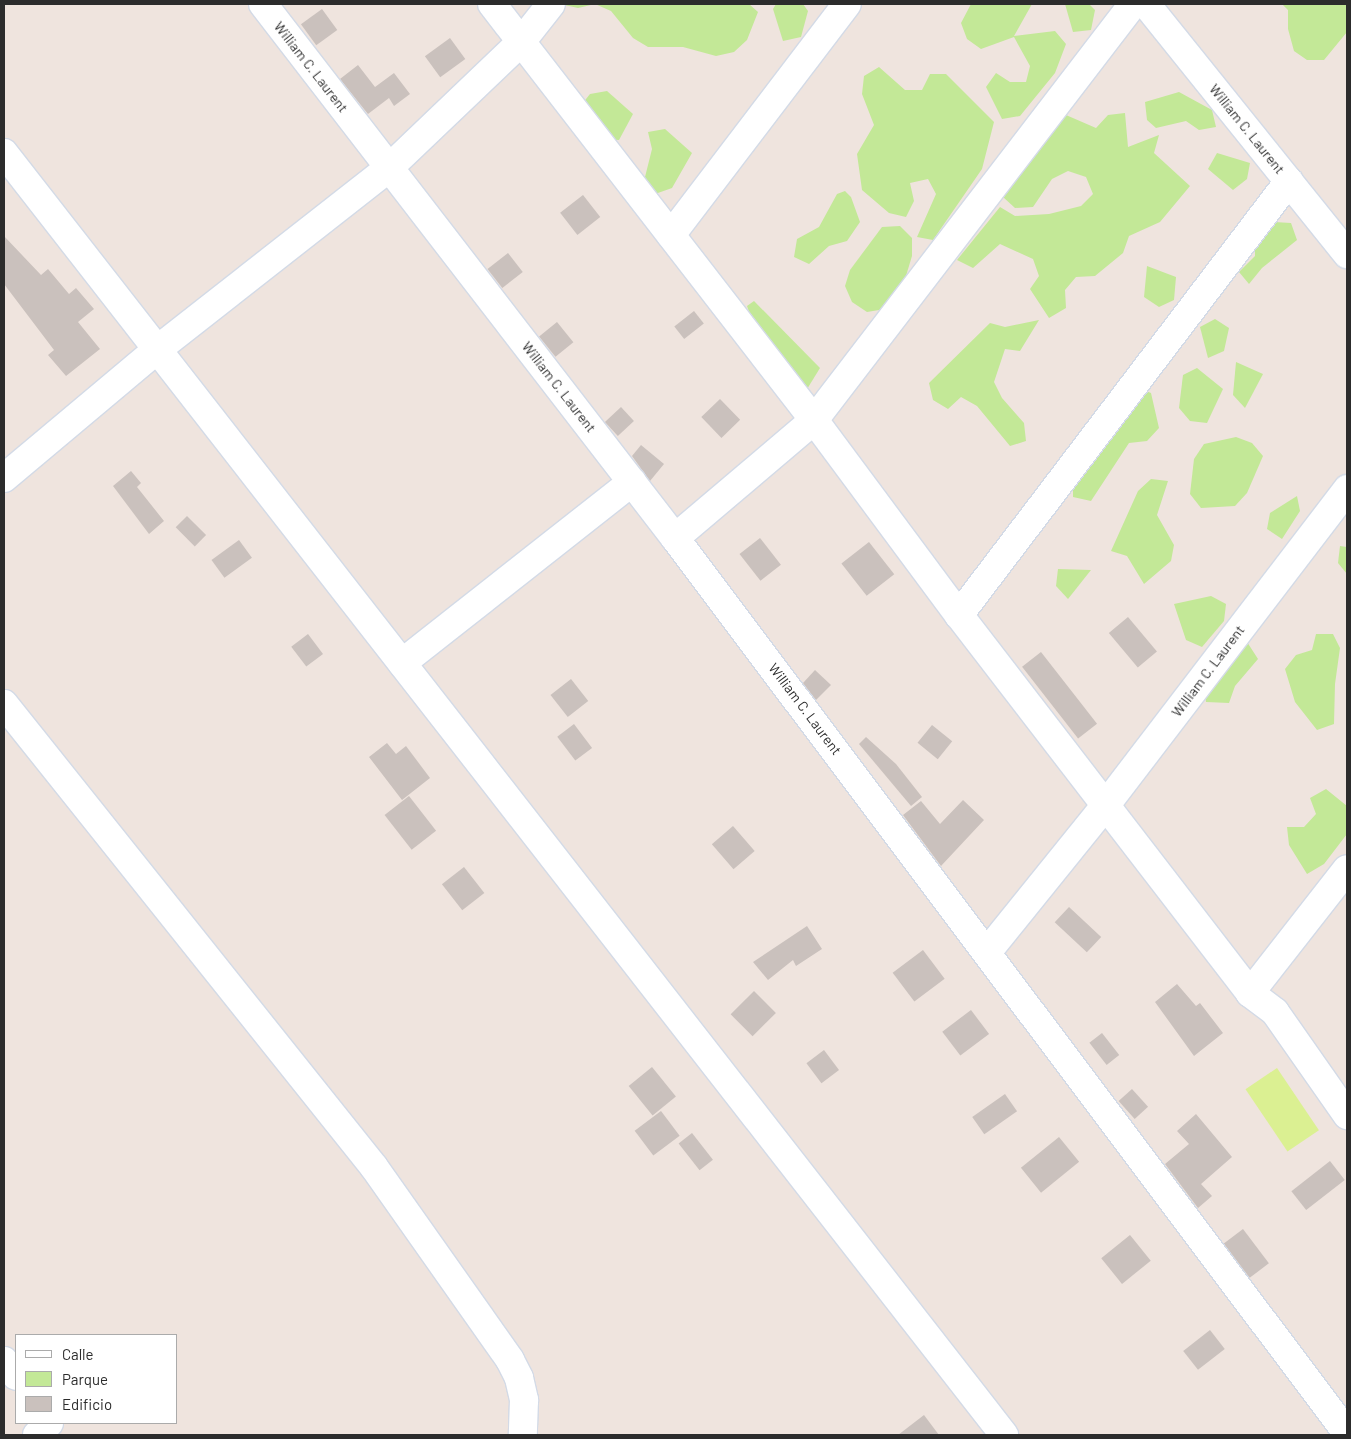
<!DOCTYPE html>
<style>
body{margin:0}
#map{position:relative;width:1351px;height:1439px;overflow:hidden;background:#efe4de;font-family:Barlow,sans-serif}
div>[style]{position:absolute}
.green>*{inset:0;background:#c3e897}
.pitch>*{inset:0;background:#dbf092;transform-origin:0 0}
.building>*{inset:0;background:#cac1bd;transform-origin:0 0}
.roads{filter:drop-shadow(1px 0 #d3dae6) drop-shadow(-1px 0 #d3dae6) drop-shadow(0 1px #d3dae6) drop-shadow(0 -1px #d3dae6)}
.minor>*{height:28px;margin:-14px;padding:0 14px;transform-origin:14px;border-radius:14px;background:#fff}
span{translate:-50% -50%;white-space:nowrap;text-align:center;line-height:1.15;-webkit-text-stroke:4px #fff;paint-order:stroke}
.street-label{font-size:14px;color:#2c2c2c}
.frame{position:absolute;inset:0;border:5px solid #2c2c2c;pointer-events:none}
.legend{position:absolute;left:15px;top:1334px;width:162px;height:90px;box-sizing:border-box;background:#fff;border:1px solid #ababab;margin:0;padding:6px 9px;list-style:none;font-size:15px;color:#2c2c2c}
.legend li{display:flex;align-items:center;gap:10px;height:25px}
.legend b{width:25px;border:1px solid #ababab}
</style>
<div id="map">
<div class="green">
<div style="clip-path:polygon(560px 4px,749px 4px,758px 12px,747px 40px,734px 52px,716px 56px,683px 47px,648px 47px,633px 38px,611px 11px,595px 4px,578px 8px)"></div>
<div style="clip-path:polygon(776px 4px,803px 4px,808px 11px,801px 37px,783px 41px,773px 9px)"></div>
<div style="clip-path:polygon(971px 4px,1032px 4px,1014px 36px,1055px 31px,1066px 44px,1055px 73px,1020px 116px,1002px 119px,986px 87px,996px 73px,1010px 82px,1026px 82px,1030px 66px,1014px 37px,981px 49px,967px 39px,961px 23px)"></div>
<div style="clip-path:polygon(1065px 4px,1089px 4px,1095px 10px,1091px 30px,1073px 32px)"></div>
<div style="clip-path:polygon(1282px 4px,1347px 4px,1347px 32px,1324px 60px,1307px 60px,1294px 51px,1288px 29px,1288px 10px)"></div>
<div style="clip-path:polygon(879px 67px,905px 90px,922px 90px,930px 74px,946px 74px,994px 122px,982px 169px,933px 240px,917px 237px,936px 194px,928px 179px,910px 183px,914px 201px,906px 217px,889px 213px,862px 190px,857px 154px,874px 125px,862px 94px,864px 76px)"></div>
<div style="clip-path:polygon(607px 91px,633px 114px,619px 140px,600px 139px,578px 109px,590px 94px)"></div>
<div style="clip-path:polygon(1179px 92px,1212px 110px,1216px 127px,1199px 130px,1186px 121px,1156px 128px,1147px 120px,1145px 102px)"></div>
<div style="clip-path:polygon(1125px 113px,1128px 147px,1159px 135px,1154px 153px,1190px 186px,1160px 222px,1129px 236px,1123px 253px,1095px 276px,1076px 277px,1065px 290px,1066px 308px,1049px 318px,1030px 289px,1039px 276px,1033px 259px,1000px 244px,973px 268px,957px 260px,1000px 207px,1015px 216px,1049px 214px,1081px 206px,1093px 194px,1086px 177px,1068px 171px,1052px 179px,1033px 207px,1015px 208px,1003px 197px,1007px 179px,1066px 115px,1096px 128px,1108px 115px)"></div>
<div style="clip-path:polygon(665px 129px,692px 153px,672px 188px,655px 194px,644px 181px,652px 149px,648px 132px)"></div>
<div style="clip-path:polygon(1217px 153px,1250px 163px,1247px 179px,1233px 190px,1208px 169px)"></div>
<div style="clip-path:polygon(845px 191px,851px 197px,860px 222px,847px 241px,829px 246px,809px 264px,794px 257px,797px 239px,819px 227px,837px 194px)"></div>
<div style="clip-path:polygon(1274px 222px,1291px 223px,1297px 240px,1262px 268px,1249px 284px,1239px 272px,1255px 256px,1255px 247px)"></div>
<div style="clip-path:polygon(900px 226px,912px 238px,912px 256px,899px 299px,885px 309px,867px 312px,852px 302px,845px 286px,850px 270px,882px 227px)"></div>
<div style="clip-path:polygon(1147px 266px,1176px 277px,1174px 300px,1159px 307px,1144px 297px)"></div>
<div style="clip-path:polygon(754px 301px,820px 368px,804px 394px,771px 374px,747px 306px)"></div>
<div style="clip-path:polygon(1215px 319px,1229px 328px,1224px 351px,1208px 358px,1200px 327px)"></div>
<div style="clip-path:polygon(1039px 320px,1020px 351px,1005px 349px,994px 382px,1002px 398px,1024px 423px,1026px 441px,1010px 446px,977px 406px,961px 397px,948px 409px,933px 400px,929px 383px,990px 323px,1005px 327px)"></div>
<div style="clip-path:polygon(1236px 362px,1263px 374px,1245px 408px,1233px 395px)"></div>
<div style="clip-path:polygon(1197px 368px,1223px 389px,1207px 423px,1190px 421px,1179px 408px,1183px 375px)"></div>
<div style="clip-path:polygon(1136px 387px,1151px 393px,1159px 428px,1147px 441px,1129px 443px,1091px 501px,1073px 497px,1073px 479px)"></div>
<div style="clip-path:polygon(1236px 437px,1252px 443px,1263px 456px,1247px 493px,1235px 506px,1201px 508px,1190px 494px,1194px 459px,1204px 444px)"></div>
<div style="clip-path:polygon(1151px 479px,1168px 481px,1157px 515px,1174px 545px,1171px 561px,1144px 584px,1127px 556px,1111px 551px,1138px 491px)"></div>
<div style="clip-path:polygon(1297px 496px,1300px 511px,1282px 539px,1267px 529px,1270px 513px)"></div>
<div style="clip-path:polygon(1340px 546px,1347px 547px,1347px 574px,1338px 563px)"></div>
<div style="clip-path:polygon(1058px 569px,1091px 570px,1068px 599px,1056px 586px)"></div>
<div style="clip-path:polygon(1211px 596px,1226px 604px,1224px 621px,1202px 647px,1186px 640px,1174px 604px)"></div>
<div style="clip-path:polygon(1240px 631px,1258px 659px,1235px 686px,1229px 703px,1206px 702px,1204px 685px)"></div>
<div style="clip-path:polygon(1316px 634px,1333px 634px,1340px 648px,1335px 684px,1334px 724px,1317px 730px,1295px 702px,1285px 669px,1296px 655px,1312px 650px)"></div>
<div style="clip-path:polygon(1326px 789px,1347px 806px,1347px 834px,1324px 864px,1307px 874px,1289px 845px,1287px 827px,1304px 827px,1316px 814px,1310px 798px)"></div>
</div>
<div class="pitch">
<div style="left:1277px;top:1068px;width:75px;height:38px;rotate:56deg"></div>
</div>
<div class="building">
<div style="left:322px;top:9px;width:26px;height:26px;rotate:54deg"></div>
<div style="left:450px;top:38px;width:26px;height:31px;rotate:54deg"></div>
<div style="clip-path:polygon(358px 65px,375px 87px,394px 73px,410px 94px,394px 106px,389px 98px,368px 114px,340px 79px)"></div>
<div style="left:583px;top:195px;width:28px;height:29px;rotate:52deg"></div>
<div style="clip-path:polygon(4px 236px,41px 275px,48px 269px,69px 294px,76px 288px,94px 309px,78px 322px,100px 349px,66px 376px,48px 355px,54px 350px,4px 284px)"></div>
<div style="left:508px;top:253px;width:24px;height:26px;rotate:52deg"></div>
<div style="left:694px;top:311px;width:16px;height:25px;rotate:52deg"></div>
<div style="left:557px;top:322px;width:26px;height:23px;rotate:51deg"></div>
<div style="left:720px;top:399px;width:29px;height:26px;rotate:46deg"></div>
<div style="left:621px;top:407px;width:19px;height:22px;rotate:47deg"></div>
<div style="clip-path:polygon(641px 445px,664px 464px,650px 481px,632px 456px)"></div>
<div style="clip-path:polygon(131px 471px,141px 483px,137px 487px,164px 521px,149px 534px,113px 486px)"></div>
<div style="left:187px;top:516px;width:27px;height:16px;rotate:45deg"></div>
<div style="left:760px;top:538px;width:34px;height:26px;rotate:52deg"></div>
<div style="left:239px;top:540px;width:22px;height:34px;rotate:54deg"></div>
<div style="left:869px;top:542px;width:41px;height:35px;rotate:52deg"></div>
<div style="left:1128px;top:617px;width:45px;height:25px;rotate:50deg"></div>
<div style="left:308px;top:634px;width:25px;height:21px;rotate:53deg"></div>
<div style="left:1041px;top:652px;width:91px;height:24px;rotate:52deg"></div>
<div style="clip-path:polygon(815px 670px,831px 685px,816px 700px,803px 683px)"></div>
<div style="left:571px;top:679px;width:28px;height:26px;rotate:52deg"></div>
<div style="left:574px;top:724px;width:30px;height:21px;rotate:53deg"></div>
<div style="left:932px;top:725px;width:26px;height:23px;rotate:39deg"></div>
<div style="clip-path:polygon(866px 737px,896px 764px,922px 797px,911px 806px,859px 744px)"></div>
<div style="clip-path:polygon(387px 743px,396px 754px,406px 746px,430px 778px,402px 800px,369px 757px)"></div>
<div style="left:409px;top:796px;width:44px;height:31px;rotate:52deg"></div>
<div style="clip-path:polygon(963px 800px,984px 820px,941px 866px,903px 815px,921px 801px,940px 824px)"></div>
<div style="left:733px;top:826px;width:33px;height:28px;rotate:49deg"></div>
<div style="left:464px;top:867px;width:33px;height:28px;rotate:52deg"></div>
<div style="left:1069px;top:907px;width:44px;height:21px;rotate:43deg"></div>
<div style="clip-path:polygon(807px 926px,822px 949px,796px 966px,793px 960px,768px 980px,753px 962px)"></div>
<div style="left:923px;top:950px;width:36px;height:38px;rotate:53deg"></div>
<div style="clip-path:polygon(1177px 984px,1196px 1006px,1200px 1003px,1223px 1033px,1194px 1056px,1155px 1002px)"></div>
<div style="left:754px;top:991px;width:31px;height:33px;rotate:45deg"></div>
<div style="left:971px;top:1010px;width:30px;height:36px;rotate:53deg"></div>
<div style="left:1102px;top:1033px;width:28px;height:16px;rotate:52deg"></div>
<div style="left:824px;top:1050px;width:25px;height:22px;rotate:53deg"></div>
<div style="left:652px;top:1067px;width:38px;height:30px;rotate:51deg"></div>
<div style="left:1132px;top:1089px;width:24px;height:18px;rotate:48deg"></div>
<div style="left:1005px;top:1094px;width:21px;height:40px;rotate:55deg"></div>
<div style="left:661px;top:1111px;width:31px;height:33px;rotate:53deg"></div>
<div style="clip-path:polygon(1196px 1114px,1232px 1157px,1201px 1184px,1212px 1196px,1198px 1208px,1165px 1164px,1189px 1144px,1177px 1131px)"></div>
<div style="left:692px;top:1133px;width:34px;height:17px;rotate:52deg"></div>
<div style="left:1059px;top:1137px;width:32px;height:49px;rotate:51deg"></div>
<div style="left:1330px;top:1161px;width:24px;height:49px;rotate:52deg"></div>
<div style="left:1243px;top:1229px;width:43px;height:24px;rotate:53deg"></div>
<div style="left:1130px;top:1235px;width:33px;height:37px;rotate:51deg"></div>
<div style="left:1210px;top:1330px;width:24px;height:34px;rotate:52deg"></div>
<div style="clip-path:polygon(924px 1415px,939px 1435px,898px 1435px)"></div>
</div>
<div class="roads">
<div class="minor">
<div style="left:263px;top:4px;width:674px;rotate:52.35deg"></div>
<div style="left:675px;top:538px;width:1119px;rotate:53.1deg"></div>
<div style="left:492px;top:4px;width:526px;rotate:52.26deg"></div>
<div style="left:814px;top:420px;width:243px;rotate:53.4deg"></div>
<div style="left:959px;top:615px;width:477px;rotate:52.4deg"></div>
<div style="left:1250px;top:993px;width:31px;rotate:37deg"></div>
<div style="left:1275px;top:1012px;width:126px;rotate:55deg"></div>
<div style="left:1146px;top:4px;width:321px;rotate:51.2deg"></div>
<div style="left:4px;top:153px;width:1626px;rotate:52.04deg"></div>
<div style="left:671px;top:235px;width:290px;rotate:-52.7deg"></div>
<div style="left:4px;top:478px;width:201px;rotate:-40deg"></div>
<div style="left:158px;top:349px;width:293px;rotate:-38.1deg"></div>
<div style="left:389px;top:168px;width:182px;rotate:-43.7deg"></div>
<div style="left:521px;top:42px;width:48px;rotate:-51.7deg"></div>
<div style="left:675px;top:538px;width:182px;rotate:-40.3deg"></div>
<div style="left:814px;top:420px;width:524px;rotate:-52.52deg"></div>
<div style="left:959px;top:615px;width:545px;rotate:-52.75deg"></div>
<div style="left:402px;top:663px;width:293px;rotate:-38.2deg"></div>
<div style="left:4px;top:704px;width:593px;rotate:51.37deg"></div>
<div style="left:374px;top:1167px;width:236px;rotate:54.8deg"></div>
<div style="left:510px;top:1360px;width:20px;rotate:63deg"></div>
<div style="left:519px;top:1378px;width:23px;rotate:77deg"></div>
<div style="left:524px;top:1400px;width:35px;rotate:92deg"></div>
<div style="left:988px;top:951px;width:186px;rotate:-51.1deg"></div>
<div style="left:1105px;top:806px;width:399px;rotate:-52.6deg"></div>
<div style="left:1250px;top:993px;width:157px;rotate:-52deg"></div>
<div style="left:4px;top:1361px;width:19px;rotate:51deg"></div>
<div style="left:37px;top:1435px;width:17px;rotate:-45deg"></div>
</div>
</div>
<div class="street-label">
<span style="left:311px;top:67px;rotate:52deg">William C. Laurent</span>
<span style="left:1247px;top:129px;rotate:51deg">William C. Laurent</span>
<span style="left:559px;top:387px;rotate:52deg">William C. Laurent</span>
<span style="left:1208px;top:671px;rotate:-53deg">William C. Laurent</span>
<span style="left:805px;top:709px;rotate:53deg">William C. Laurent</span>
</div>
<div class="frame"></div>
<ul class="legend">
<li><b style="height:6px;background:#fff"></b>Calle</li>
<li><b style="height:14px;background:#c3e897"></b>Parque</li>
<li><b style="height:14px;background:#cac1bd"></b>Edificio</li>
</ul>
</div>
